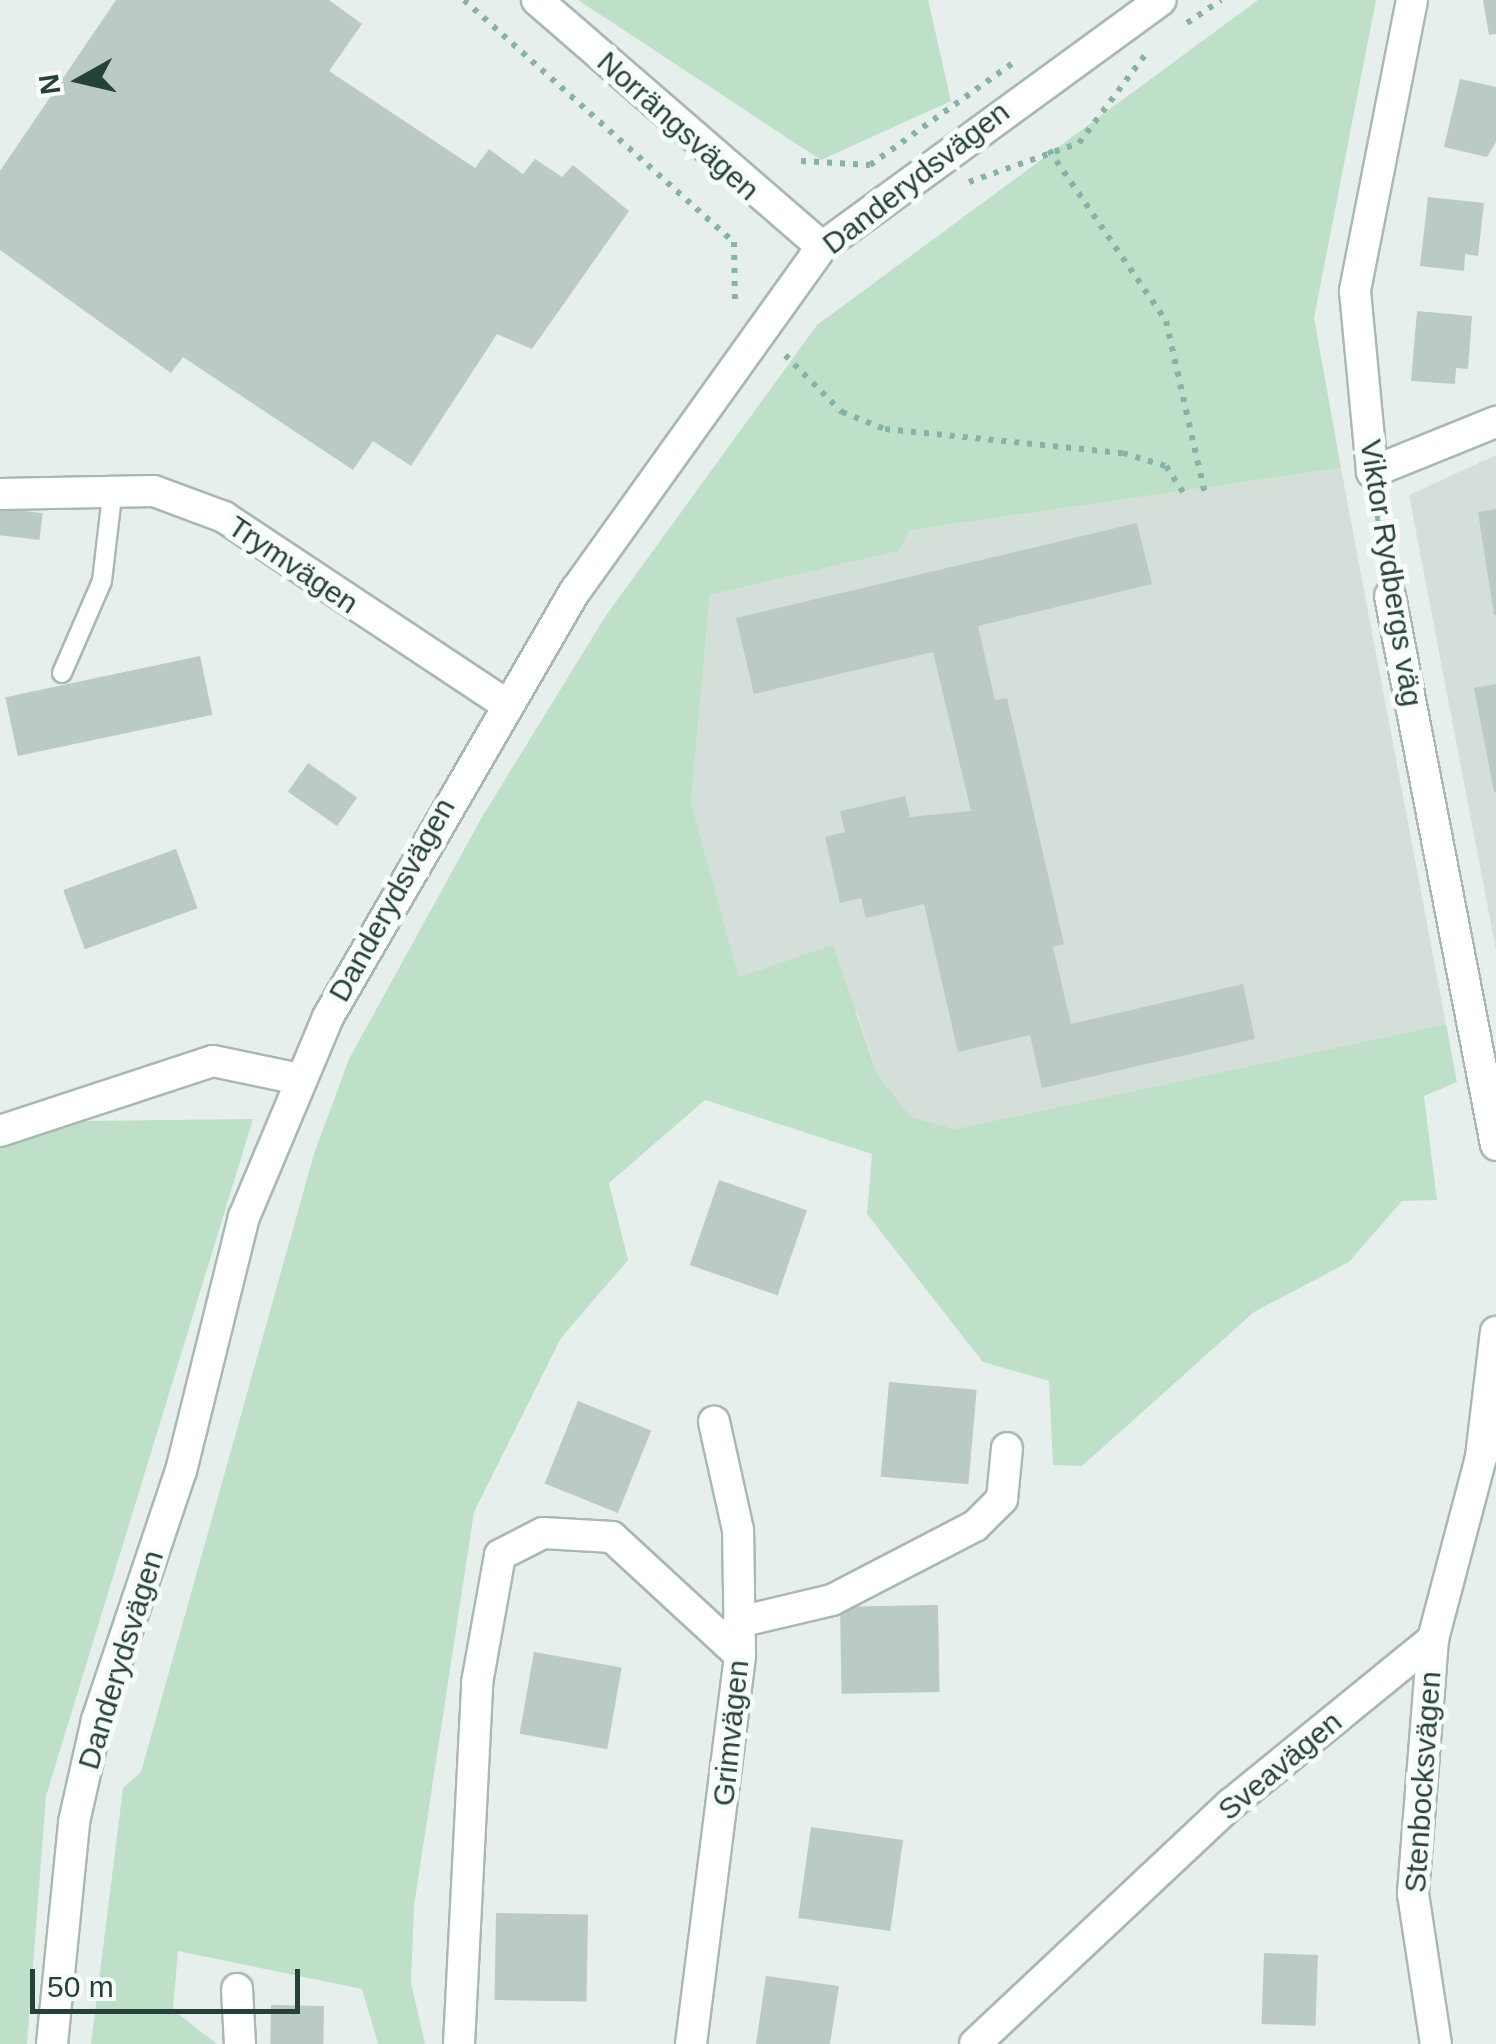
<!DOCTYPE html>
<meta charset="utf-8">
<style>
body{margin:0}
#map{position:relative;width:1496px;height:2044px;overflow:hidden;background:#e6efeb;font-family:Helvetica,sans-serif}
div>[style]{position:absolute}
.built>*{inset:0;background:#d4dfda}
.green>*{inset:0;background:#bfe0c8}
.building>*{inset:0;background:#bbcac4;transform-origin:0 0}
.path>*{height:6px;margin-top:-3px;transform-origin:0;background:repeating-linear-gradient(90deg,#86b3a5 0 5px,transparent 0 13px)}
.roads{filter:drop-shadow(2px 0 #a8b8b2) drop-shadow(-2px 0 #a8b8b2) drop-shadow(0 2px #a8b8b2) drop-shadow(0 -2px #a8b8b2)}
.service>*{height:18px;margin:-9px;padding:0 9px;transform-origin:9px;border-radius:9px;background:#fff}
.minor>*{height:30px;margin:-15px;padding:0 15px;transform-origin:15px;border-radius:15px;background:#fff}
.tertiary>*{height:30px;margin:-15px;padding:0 15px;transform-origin:15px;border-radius:15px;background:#fff}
span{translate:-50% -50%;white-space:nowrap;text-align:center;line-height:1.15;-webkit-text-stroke:10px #f7fbf9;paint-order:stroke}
.street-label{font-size:30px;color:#24423a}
.north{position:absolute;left:30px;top:30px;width:100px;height:100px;-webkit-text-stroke:8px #f7fbf9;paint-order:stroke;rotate:262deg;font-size:28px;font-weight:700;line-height:40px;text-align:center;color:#24423a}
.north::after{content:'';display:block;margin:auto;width:35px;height:45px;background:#24423a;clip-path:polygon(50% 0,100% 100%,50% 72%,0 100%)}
.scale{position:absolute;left:30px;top:1969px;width:270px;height:45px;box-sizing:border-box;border:5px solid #24423a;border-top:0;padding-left:12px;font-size:30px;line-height:35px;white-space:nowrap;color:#24423a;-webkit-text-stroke:8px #f7fbf9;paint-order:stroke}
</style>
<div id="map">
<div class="built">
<div style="clip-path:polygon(1496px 455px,1496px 950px,1409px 495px)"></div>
<div style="clip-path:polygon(1341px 468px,1446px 1024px,955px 1129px,911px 1117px,877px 1074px,857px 1012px,739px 977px,691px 802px,710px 595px,897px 551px,910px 530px)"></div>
</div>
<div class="green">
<div style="clip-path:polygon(578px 0,928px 0,951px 101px,821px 160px)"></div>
<div style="clip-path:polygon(1258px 0,1376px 0,1314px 318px,1341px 468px,910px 530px,898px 551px,710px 595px,691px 802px,739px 977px,833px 945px,877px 1074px,911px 1117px,955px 1129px,1446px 1024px,1457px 1082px,1424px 1096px,1437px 1200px,1402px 1201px,1349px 1262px,1254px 1312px,1082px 1466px,1053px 1465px,1049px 1381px,983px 1362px,867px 1214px,872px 1154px,705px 1100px,609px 1183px,628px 1260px,561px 1338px,474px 1512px,414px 1906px,411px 1983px,425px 2044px,378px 2044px,362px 1989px,178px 1951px,173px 2010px,217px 2044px,91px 2044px,123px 1788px,141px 1772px,314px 1154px,349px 1059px,482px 817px,605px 617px,817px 325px)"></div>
<div style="clip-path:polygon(253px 1119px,46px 1796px,27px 2044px,0 2044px,0 1122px)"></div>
</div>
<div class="building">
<div style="clip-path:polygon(116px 0,329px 0,362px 24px,329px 71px,475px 168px,489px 149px,523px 174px,535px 159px,562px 177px,573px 165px,629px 211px,532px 349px,497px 334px,411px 466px,373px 441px,353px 470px,183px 357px,171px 373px,0 250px,0 171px)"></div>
<div style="clip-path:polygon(1483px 0,1496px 0,1496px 34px,1489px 35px)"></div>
<div style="clip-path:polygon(1460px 79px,1496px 87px,1496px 142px,1487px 157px,1444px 147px)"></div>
<div style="clip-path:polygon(1428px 197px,1484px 203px,1478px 256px,1465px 254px,1464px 271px,1420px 266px)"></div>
<div style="clip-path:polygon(1417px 311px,1472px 316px,1468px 369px,1456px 368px,1455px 384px,1411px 381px)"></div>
<div style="left:0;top:508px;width:43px;height:27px;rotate:7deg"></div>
<div style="clip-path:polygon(1496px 509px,1496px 615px,1494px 615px,1478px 512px)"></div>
<div style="clip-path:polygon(1137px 523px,1152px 584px,978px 626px,995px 700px,1007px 698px,1064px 944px,1053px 947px,1071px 1024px,1243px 984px,1255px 1039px,1042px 1088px,1030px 1035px,958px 1052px,924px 904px,866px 918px,861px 898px,840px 903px,825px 837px,845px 832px,840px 811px,905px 796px,910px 817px,971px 811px,933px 652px,754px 694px,736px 618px)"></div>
<div style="left:200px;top:656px;width:60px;height:199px;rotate:78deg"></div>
<div style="clip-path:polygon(1496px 684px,1496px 792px,1494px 792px,1474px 688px)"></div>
<div style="left:308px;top:763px;width:60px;height:35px;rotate:35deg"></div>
<div style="left:176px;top:849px;width:63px;height:120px;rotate:70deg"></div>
<div style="left:719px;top:1180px;width:93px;height:90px;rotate:19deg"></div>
<div style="left:889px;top:1382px;width:88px;height:95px;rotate:5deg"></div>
<div style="left:578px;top:1401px;width:79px;height:89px;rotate:22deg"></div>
<div style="left:938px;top:1605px;width:87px;height:98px;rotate:89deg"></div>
<div style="left:534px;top:1652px;width:89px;height:83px;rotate:10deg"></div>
<div style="left:811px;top:1827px;width:93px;height:92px;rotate:8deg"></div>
<div style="left:496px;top:1913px;width:92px;height:87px;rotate:1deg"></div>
<div style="left:1264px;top:1953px;width:54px;height:71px;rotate:2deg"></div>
<div style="clip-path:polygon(766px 1976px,839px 1986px,830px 2044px,756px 2044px)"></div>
<div style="left:271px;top:2005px;width:53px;height:39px;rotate:1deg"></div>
</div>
<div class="path">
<div style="left:464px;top:0;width:363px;rotate:41.9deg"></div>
<div style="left:734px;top:242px;width:63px;rotate:89.1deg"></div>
<div style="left:1187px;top:23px;width:41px;rotate:-34.1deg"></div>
<div style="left:1049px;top:150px;width:207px;rotate:55.6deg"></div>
<div style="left:1166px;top:321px;width:177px;rotate:77.3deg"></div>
<div style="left:801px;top:161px;width:69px;rotate:3.3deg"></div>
<div style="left:870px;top:165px;width:179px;rotate:-35.5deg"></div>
<div style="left:969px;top:182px;width:117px;rotate:-19.5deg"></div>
<div style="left:1079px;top:143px;width:110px;rotate:-53.1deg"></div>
<div style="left:785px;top:355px;width:81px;rotate:45deg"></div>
<div style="left:842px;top:412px;width:46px;rotate:21.6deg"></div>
<div style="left:885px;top:429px;width:239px;rotate:5.8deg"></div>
<div style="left:1123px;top:453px;width:45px;rotate:16.8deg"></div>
<div style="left:1166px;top:466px;width:38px;rotate:57deg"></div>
<div style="left:1376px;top:503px;width:63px;rotate:81.7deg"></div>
</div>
<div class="roads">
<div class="service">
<div style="left:62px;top:673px;width:100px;rotate:-66.5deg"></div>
<div style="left:102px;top:581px;width:95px;rotate:-83.3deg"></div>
</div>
<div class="minor">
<div style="left:1412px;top:0;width:297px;rotate:101.1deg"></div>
<div style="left:1355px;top:291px;width:182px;rotate:84.6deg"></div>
<div style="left:1372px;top:472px;width:134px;rotate:-22deg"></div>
<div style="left:0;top:494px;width:154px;rotate:-1.1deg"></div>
<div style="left:154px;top:491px;width:75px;rotate:20.4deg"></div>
<div style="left:224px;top:517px;width:338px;rotate:33.6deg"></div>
<div style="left:1390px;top:596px;width:559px;rotate:79.07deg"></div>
<div style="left:0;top:1131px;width:224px;rotate:-18.2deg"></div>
<div style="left:213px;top:1061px;width:88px;rotate:11.8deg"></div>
<div style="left:1481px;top:1457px;width:126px;rotate:-83.2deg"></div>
<div style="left:739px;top:1622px;width:96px;rotate:-13.3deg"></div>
<div style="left:832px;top:1600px;width:161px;rotate:-27.4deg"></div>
<div style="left:975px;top:1526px;width:38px;rotate:-45deg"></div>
<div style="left:1002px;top:1499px;width:51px;rotate:-84.4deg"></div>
<div style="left:1433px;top:1639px;width:256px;rotate:94.5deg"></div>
<div style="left:1413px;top:1894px;width:152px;rotate:81.3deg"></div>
<div style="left:237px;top:1989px;width:55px;rotate:86.9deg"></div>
<div style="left:459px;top:2044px;width:361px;rotate:-87.1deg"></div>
<div style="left:477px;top:1683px;width:130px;rotate:-79.8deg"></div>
<div style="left:500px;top:1555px;width:48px;rotate:-27.1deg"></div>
<div style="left:543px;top:1533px;width:69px;rotate:3.3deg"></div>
<div style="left:612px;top:1537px;width:174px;rotate:42.7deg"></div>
<div style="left:691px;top:2044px;width:392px;rotate:-82.8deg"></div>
<div style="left:740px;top:1655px;width:125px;rotate:-90.9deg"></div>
<div style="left:738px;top:1530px;width:111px;rotate:-102.5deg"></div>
<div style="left:975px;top:2044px;width:351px;rotate:-43.2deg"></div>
<div style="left:1231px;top:1804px;width:261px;rotate:-39.2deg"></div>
<div style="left:1433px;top:1639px;width:188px;rotate:-75.2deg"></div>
<div style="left:1481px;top:1457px;width:26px;rotate:-54deg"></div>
</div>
<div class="tertiary">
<div style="left:537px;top:0;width:377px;rotate:40.9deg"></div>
<div style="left:52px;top:2044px;width:223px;rotate:-84.3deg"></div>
<div style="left:74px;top:1822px;width:105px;rotate:-77.3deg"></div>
<div style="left:97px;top:1720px;width:263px;rotate:-71.4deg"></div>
<div style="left:181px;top:1471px;width:262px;rotate:-76.1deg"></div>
<div style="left:244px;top:1217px;width:217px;rotate:-67.2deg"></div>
<div style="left:328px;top:1017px;width:494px;rotate:-59.9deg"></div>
<div style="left:576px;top:590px;width:422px;rotate:-54.4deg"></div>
<div style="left:822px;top:247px;width:419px;rotate:-36.1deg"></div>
</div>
</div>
<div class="street-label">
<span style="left:678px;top:126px;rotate:42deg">Norrängsvägen</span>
<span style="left:916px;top:178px;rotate:-38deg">Danderydsvägen</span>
<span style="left:293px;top:565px;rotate:34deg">Trymvägen</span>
<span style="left:1391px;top:573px;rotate:81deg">Viktor Rydbergs väg</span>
<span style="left:392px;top:900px;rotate:-61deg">Danderydsvägen</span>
<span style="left:121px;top:1660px;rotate:-73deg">Danderydsvägen</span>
<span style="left:731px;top:1733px;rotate:-84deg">Grimvägen</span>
<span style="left:1280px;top:1766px;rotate:-40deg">Sveavägen</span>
<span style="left:1423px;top:1782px;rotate:-86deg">Stenbocksvägen</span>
</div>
<div class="north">N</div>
<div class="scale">50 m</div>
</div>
